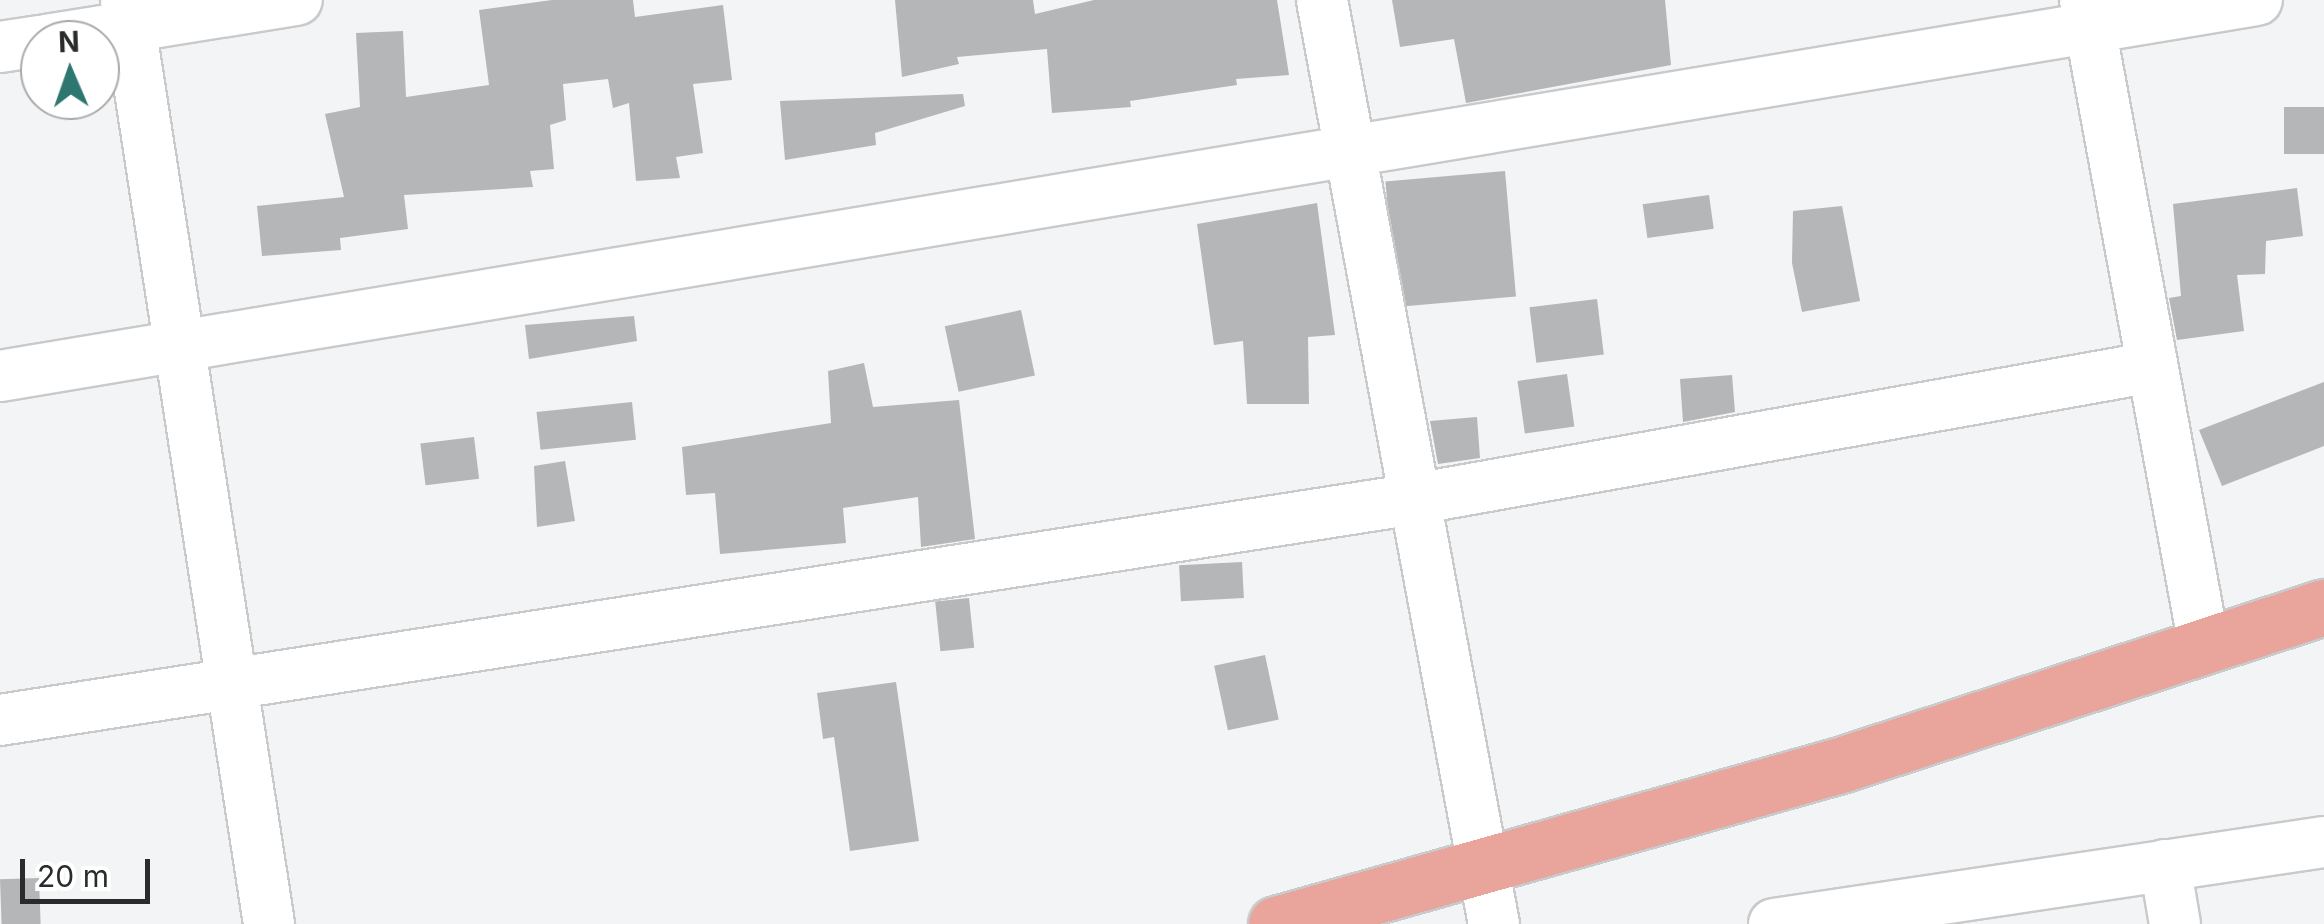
<!DOCTYPE html>
<style>
body{margin:0}
#map{position:relative;width:2324px;height:924px;overflow:hidden;background:#f3f4f5;font-family:Inter,sans-serif}
div>[style]{position:absolute}
.building>*{inset:0;background:#b5b6b7;transform-origin:0 0}
.roads{filter:drop-shadow(2px 0 #c9cacb) drop-shadow(-2px 0 #c9cacb) drop-shadow(0 2px #c9cacb) drop-shadow(0 -2px #c9cacb)}
.minor>*{height:50px;margin:-25px;padding:0 25px;transform-origin:25px;border-radius:25px;background:#fff}
.primary>*{height:55px;margin:-27.5px;padding:0 27.5px;transform-origin:27.5px;border-radius:27.5px;background:#e9a49b}
span{translate:-50% -50%;white-space:nowrap;text-align:center;line-height:1.15;-webkit-text-stroke:8px #fff;paint-order:stroke}
.north{position:absolute;left:20px;top:20px;width:100px;height:100px;box-sizing:border-box;background:#fff;border:2px solid #aaa;border-radius:50%;rotate:358deg;font-size:28px;font-weight:700;line-height:40px;text-align:center;color:#2a2b2b}
.north::after{content:'';display:block;margin:auto;width:35px;height:45px;background:#2e7771;clip-path:polygon(50% 0,100% 100%,50% 72%,0 100%)}
.scale{position:absolute;left:20px;top:859px;width:130px;height:45px;box-sizing:border-box;border:5px solid #2a2b2b;border-top:0;padding-left:12px;font-size:30px;line-height:35px;white-space:nowrap;color:#2a2b2b;-webkit-text-stroke:8px #fff;paint-order:stroke}
</style>
<div id="map">
<div class="building">
<div style="clip-path:polygon(552px 0,633px 0,635px 17px,723px 5px,732px 80px,693px 84px,703px 153px,676px 157px,680px 178px,636px 181px,629px 103px,613px 108px,608px 79px,563px 84px,566px 120px,550px 125px,554px 169px,530px 171px,533px 187px,404px 195px,408px 229px,340px 238px,341px 250px,262px 256px,257px 206px,344px 197px,325px 114px,360px 107px,356px 33px,403px 31px,406px 97px,489px 85px,479px 10px)"></div>
<div style="clip-path:polygon(895px 0,1033px 0,1035px 14px,1094px 0,1277px 0,1289px 75px,1236px 79px,1237px 85px,1130px 101px,1131px 107px,1052px 113px,1047px 49px,957px 57px,959px 64px,902px 77px)"></div>
<div style="clip-path:polygon(1392px 0,1665px 0,1671px 65px,1466px 103px,1454px 39px,1400px 47px)"></div>
<div style="clip-path:polygon(963px 94px,965px 106px,875px 133px,876px 145px,785px 160px,780px 101px)"></div>
<div style="left:2324px;top:107px;width:47px;height:40px;rotate:90deg"></div>
<div style="left:1505px;top:171px;width:126px;height:120px;rotate:85deg"></div>
<div style="clip-path:polygon(2297px 188px,2303px 236px,2266px 241px,2265px 274px,2237px 275px,2244px 331px,2177px 340px,2169px 298px,2181px 296px,2173px 204px)"></div>
<div style="left:1709px;top:195px;width:34px;height:67px;rotate:82deg"></div>
<div style="clip-path:polygon(1317px 203px,1335px 335px,1308px 337px,1309px 404px,1247px 404px,1243px 341px,1214px 345px,1197px 224px)"></div>
<div style="clip-path:polygon(1842px 206px,1860px 301px,1802px 312px,1792px 263px,1793px 211px)"></div>
<div style="left:1597px;top:299px;width:56px;height:68px;rotate:83deg"></div>
<div style="left:1021px;top:310px;width:67px;height:78px;rotate:78deg"></div>
<div style="clip-path:polygon(634px 316px,637px 341px,529px 359px,525px 325px)"></div>
<div style="clip-path:polygon(864px 363px,873px 407px,959px 400px,975px 539px,921px 547px,918px 497px,843px 508px,846px 543px,720px 554px,715px 493px,686px 495px,682px 447px,831px 423px,828px 371px)"></div>
<div style="left:1567px;top:374px;width:53px;height:50px;rotate:82deg"></div>
<div style="clip-path:polygon(1732px 375px,1735px 412px,1683px 422px,1680px 379px)"></div>
<div style="clip-path:polygon(2324px 382px,2324px 446px,2222px 486px,2199px 430px)"></div>
<div style="left:632px;top:402px;width:38px;height:96px;rotate:84deg"></div>
<div style="clip-path:polygon(1477px 417px,1480px 458px,1438px 464px,1430px 421px)"></div>
<div style="left:474px;top:437px;width:42px;height:54px;rotate:83deg"></div>
<div style="clip-path:polygon(565px 461px,575px 521px,537px 527px,534px 466px)"></div>
<div style="left:1242px;top:562px;width:36px;height:63px;rotate:87deg"></div>
<div style="left:969px;top:598px;width:50px;height:34px;rotate:84deg"></div>
<div style="left:1265px;top:655px;width:66px;height:52px;rotate:78deg"></div>
<div style="clip-path:polygon(896px 682px,919px 841px,850px 851px,834px 737px,823px 739px,817px 693px)"></div>
<div style="left:39px;top:878px;width:46px;height:39px;rotate:88deg"></div>
</div>
<div class="roads">
<div class="minor">
<div style="left:126px;top:0;width:935px;rotate:81.2deg"></div>
<div style="left:1322px;top:0;width:940px;rotate:79.46deg"></div>
<div style="left:2085px;top:0;width:656px;rotate:79.55deg"></div>
<div style="left:46px;top:40px;width:254px;rotate:-9.1deg"></div>
<div style="left:0;top:47px;width:40px;rotate:-8.5deg"></div>
<div style="left:0;top:376px;width:2288px;rotate:-9.46deg"></div>
<div style="left:0;top:720px;width:1432px;rotate:-8.88deg"></div>
<div style="left:1415px;top:499px;width:749px;rotate:-10.15deg"></div>
<div style="left:2165px;top:865px;width:60px;rotate:80.4deg"></div>
<div style="left:1774px;top:924px;width:556px;rotate:-8.48deg"></div>
</div>
<div class="primary">
<div style="left:1276px;top:924px;width:586px;rotate:-15.74deg"></div>
<div style="left:1840px;top:765px;width:509px;rotate:-18.08deg"></div>
</div>
</div>
<div class="north">N</div>
<div class="scale">20 m</div>
</div>
